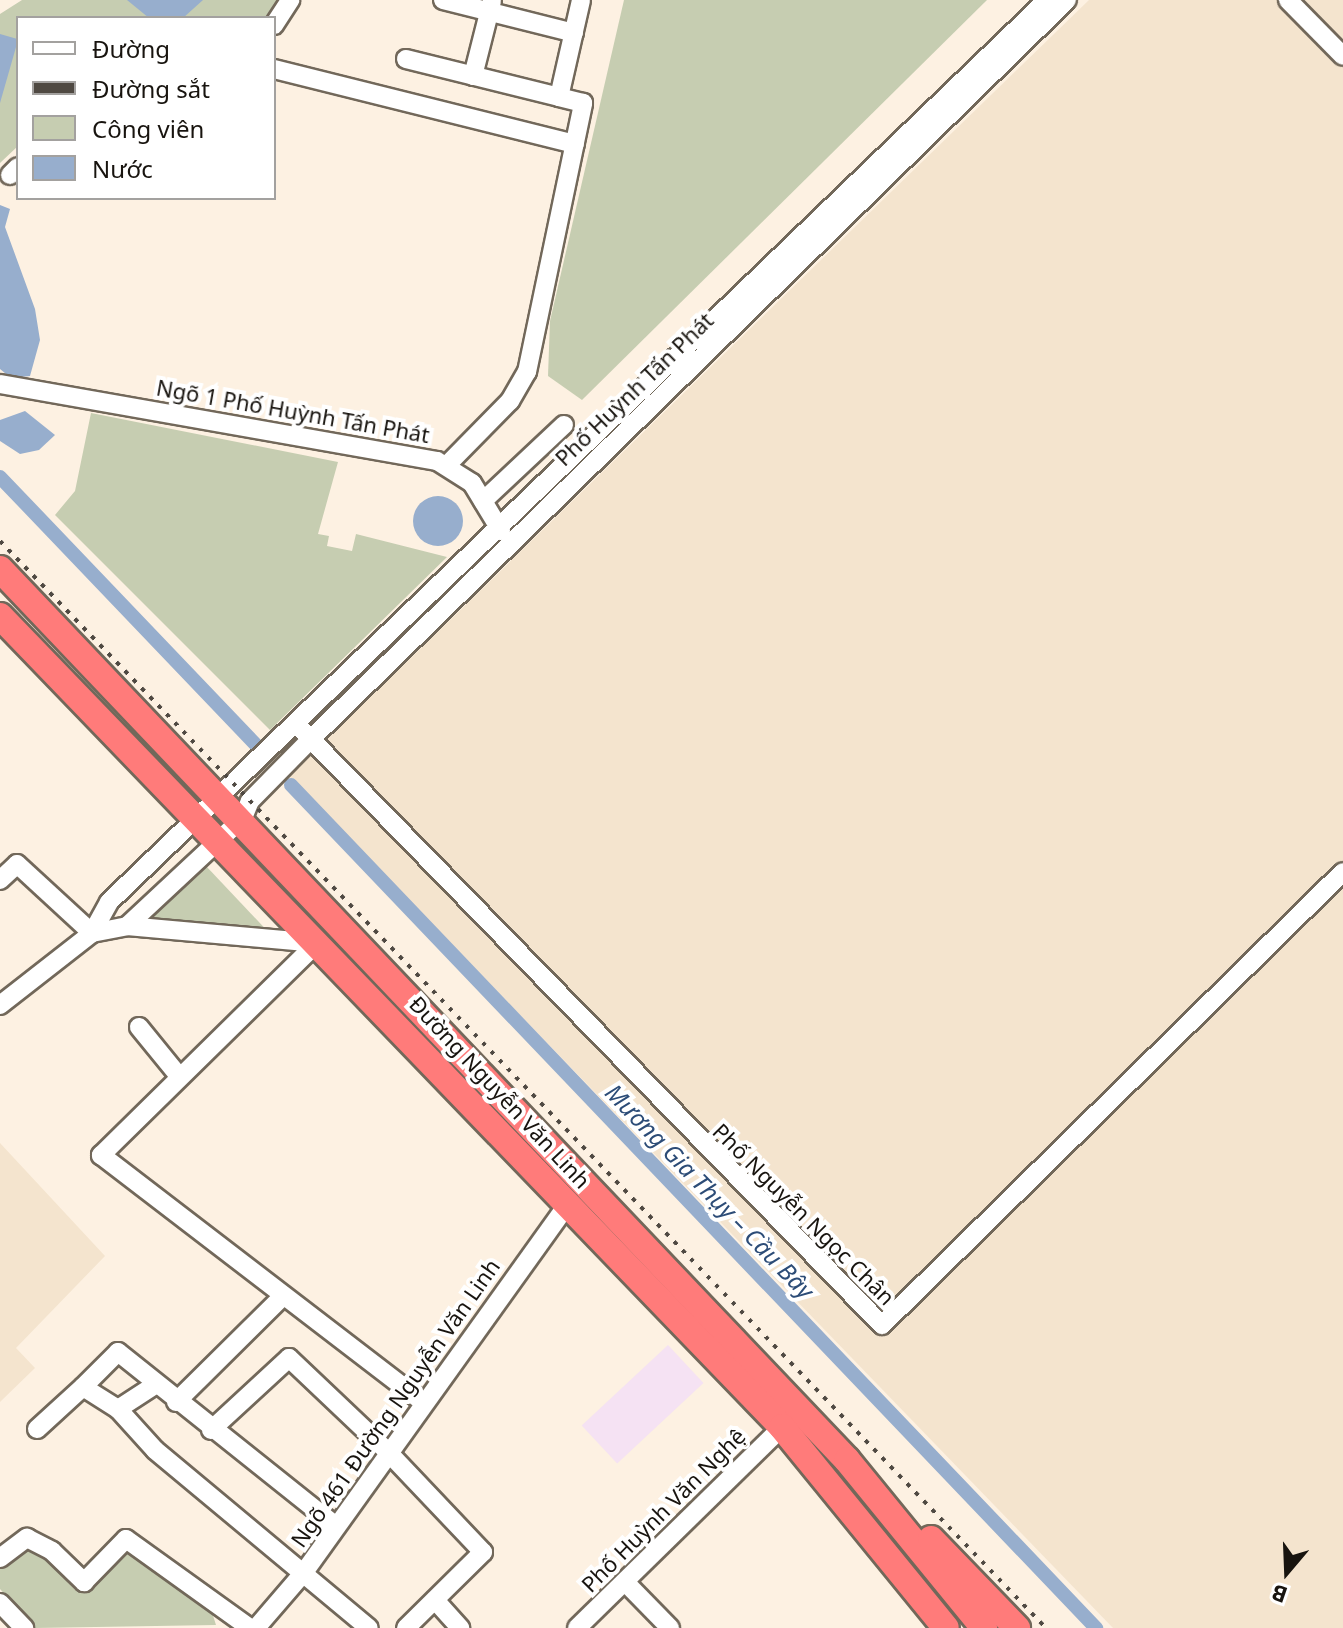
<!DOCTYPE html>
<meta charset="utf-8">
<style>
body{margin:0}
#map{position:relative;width:1343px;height:1628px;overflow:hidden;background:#fdf1e2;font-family:"Noto Sans",sans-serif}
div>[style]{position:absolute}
.commercial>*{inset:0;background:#f5e2f3;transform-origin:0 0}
.built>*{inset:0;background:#f4e4ce}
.green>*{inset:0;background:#c6cdb1}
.water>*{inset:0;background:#97aecd;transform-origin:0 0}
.round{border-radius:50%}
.canal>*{height:14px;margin:-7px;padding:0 7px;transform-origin:7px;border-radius:7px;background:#97aecd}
.roads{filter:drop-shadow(2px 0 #72685a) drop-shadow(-2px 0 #72685a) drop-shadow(0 2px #72685a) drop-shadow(0 -2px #72685a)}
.minor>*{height:18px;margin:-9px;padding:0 9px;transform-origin:9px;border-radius:9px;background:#fff}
.highway>*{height:26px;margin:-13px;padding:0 13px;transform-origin:13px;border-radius:13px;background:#ff7b7a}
.rail>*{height:4px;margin-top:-2px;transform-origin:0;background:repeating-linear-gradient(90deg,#4f4942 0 4px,transparent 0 12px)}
span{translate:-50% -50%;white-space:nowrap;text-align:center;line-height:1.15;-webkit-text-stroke:8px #fff;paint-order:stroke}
.street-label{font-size:22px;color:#18140f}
.water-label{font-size:24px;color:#2c4c77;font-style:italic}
.legend{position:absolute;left:16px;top:16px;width:260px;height:184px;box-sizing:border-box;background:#fff;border:2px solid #a3a19f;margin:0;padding:10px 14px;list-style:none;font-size:24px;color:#18140f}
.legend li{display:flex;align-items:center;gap:16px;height:40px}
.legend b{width:40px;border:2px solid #a3a19f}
.north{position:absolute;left:1247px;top:1532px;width:80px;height:80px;-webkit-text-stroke:6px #fff;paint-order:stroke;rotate:199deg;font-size:22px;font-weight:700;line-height:32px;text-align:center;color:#18140f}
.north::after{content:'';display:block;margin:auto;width:28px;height:36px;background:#18140f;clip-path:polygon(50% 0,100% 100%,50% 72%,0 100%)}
</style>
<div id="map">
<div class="commercial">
<div style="left:668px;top:1345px;width:52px;height:118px;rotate:47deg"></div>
</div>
<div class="built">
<div style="clip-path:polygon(1089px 0,1343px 0,1343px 1628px,1113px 1628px,289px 776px)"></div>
<div style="clip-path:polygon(0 1143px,105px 1256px,16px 1348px,35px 1368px,0 1402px)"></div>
</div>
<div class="green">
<div style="clip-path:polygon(22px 0,278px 0,265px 18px,18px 18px,18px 146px,0 163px,0 14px)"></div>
<div style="clip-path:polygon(624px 0,987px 0,582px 400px,548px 376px,550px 321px)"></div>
<div style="clip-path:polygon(91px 413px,338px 462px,318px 534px,329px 536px,327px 546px,352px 551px,356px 534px,447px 557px,270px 730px,55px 515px,75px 491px)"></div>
<div style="clip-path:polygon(206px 866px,274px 938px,146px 923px)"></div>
<div style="clip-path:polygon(33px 1544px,77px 1584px,121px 1545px,210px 1606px,216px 1625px,35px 1628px,0 1589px,0 1562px)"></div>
</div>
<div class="water">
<div style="clip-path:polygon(127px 0,203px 0,183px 18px,149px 18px)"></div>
<div style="left:0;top:34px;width:19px;height:91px;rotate:16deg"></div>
<div style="clip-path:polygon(0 205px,10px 209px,5px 227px,35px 309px,40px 340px,30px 376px,11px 378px,0 369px)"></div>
<div style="clip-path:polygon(25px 411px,55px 435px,39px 450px,20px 454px,0 441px,0 420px)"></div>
<div class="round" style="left:413px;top:496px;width:50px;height:50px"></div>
</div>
<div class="canal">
<div style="left:0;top:477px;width:378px;rotate:46.3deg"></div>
<div style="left:291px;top:785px;width:1166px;rotate:46.32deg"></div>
</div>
<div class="roads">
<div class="minor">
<div style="left:443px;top:0;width:135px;rotate:14.1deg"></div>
<div style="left:1288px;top:0;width:78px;rotate:45.5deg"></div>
<div style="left:274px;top:25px;width:30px;rotate:-57deg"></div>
<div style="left:406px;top:59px;width:158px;rotate:13.9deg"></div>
<div style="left:559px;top:97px;width:99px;rotate:-77.2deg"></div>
<div style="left:274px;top:69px;width:310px;rotate:14deg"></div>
<div style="left:473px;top:76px;width:77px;rotate:-75.8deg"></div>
<div style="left:10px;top:175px;width:11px;rotate:-45deg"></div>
<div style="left:0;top:384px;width:444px;rotate:10deg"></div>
<div style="left:437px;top:461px;width:41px;rotate:32.2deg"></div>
<div style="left:472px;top:483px;width:56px;rotate:58.9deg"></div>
<div style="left:447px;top:465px;width:90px;rotate:-45.5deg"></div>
<div style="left:510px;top:401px;width:34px;rotate:-60deg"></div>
<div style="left:527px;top:372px;width:275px;rotate:-78.2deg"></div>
<div style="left:583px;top:103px;width:25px;rotate:-166deg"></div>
<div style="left:483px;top:501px;width:111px;rotate:-43.2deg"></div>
<div style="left:299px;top:727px;width:835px;rotate:45.73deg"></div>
<div style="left:882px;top:1325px;width:646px;rotate:-44.5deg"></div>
<div style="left:0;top:880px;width:23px;rotate:-43deg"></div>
<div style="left:17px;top:864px;width:102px;rotate:42.6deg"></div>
<div style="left:127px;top:926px;width:191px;rotate:5.1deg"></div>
<div style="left:92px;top:933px;width:36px;rotate:-11deg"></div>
<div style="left:127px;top:926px;width:158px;rotate:-43deg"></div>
<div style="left:243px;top:818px;width:18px;rotate:-68deg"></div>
<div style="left:250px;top:801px;width:87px;rotate:-45.5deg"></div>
<div style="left:311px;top:739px;width:1057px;rotate:-44.35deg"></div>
<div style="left:317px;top:943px;width:303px;rotate:135.5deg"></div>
<div style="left:101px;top:1155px;width:404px;rotate:37.5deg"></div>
<div style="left:0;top:1005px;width:117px;rotate:-38deg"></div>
<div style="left:92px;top:933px;width:35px;rotate:-61deg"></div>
<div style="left:109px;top:902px;width:1301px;rotate:-43.88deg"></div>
<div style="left:139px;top:1027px;width:63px;rotate:50.8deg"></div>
<div style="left:176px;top:1402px;width:149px;rotate:-44.7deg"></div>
<div style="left:118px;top:1409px;width:44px;rotate:-33deg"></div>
<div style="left:37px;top:1429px;width:62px;rotate:-42.4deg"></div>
<div style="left:211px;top:1430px;width:106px;rotate:-42.7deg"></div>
<div style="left:289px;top:1358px;width:137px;rotate:43.5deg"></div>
<div style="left:388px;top:1452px;width:138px;rotate:46.5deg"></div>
<div style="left:483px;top:1552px;width:108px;rotate:135.4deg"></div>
<div style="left:336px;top:1526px;width:279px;rotate:-141.4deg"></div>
<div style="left:118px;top:1352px;width:49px;rotate:135deg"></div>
<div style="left:83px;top:1387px;width:41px;rotate:32.2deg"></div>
<div style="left:118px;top:1409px;width:55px;rotate:47.9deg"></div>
<div style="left:155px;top:1450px;width:278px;rotate:39.8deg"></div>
<div style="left:0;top:1558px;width:34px;rotate:-37deg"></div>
<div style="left:27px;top:1538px;width:28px;rotate:27deg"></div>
<div style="left:52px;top:1551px;width:45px;rotate:44.1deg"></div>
<div style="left:84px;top:1582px;width:60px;rotate:-45.7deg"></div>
<div style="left:126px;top:1539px;width:153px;rotate:35.7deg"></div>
<div style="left:626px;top:1583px;width:63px;rotate:45.6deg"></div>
<div style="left:435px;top:1600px;width:38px;rotate:48deg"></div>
<div style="left:0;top:1603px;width:35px;rotate:46deg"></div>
<div style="left:256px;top:1628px;width:75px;rotate:-49.3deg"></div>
<div style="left:305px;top:1571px;width:452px;rotate:-54.4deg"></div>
<div style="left:577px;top:1628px;width:287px;rotate:-44.4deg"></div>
</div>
<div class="highway">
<div style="left:0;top:569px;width:1229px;rotate:46.45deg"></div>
<div style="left:847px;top:1460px;width:217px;rotate:50.8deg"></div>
<div style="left:0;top:616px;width:1127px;rotate:46.04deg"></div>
<div style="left:782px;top:1427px;width:259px;rotate:50.8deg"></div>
<div style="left:931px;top:1539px;width:124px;rotate:46deg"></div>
</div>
</div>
<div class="rail">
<div style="left:0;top:541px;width:1509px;rotate:46.1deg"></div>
</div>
<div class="street-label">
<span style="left:634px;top:389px;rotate:-44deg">Phố Huỳnh Tấn Phát</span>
<span style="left:293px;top:411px;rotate:10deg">Ngõ 1 Phố Huỳnh Tấn Phát</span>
<span style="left:500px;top:1092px;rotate:47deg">Đường Nguyễn Văn Linh</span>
<span style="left:804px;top:1214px;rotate:45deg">Phố Nguyễn Ngọc Chân</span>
<span style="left:395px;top:1403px;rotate:-55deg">Ngõ 461 Đường Nguyễn Văn Linh</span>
<span style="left:663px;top:1510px;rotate:-45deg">Phố Huỳnh Văn Nghệ</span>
</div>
<div class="water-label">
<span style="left:710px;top:1191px;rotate:46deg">Mương Gia Thụy – Cầu Bây</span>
</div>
<ul class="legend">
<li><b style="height:10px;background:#fff"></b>Đường</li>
<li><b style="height:10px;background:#4f4942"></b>Đường sắt</li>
<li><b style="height:22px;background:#c6cdb1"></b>Công viên</li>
<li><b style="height:22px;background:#97aecd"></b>Nước</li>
</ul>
<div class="north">B</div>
</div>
